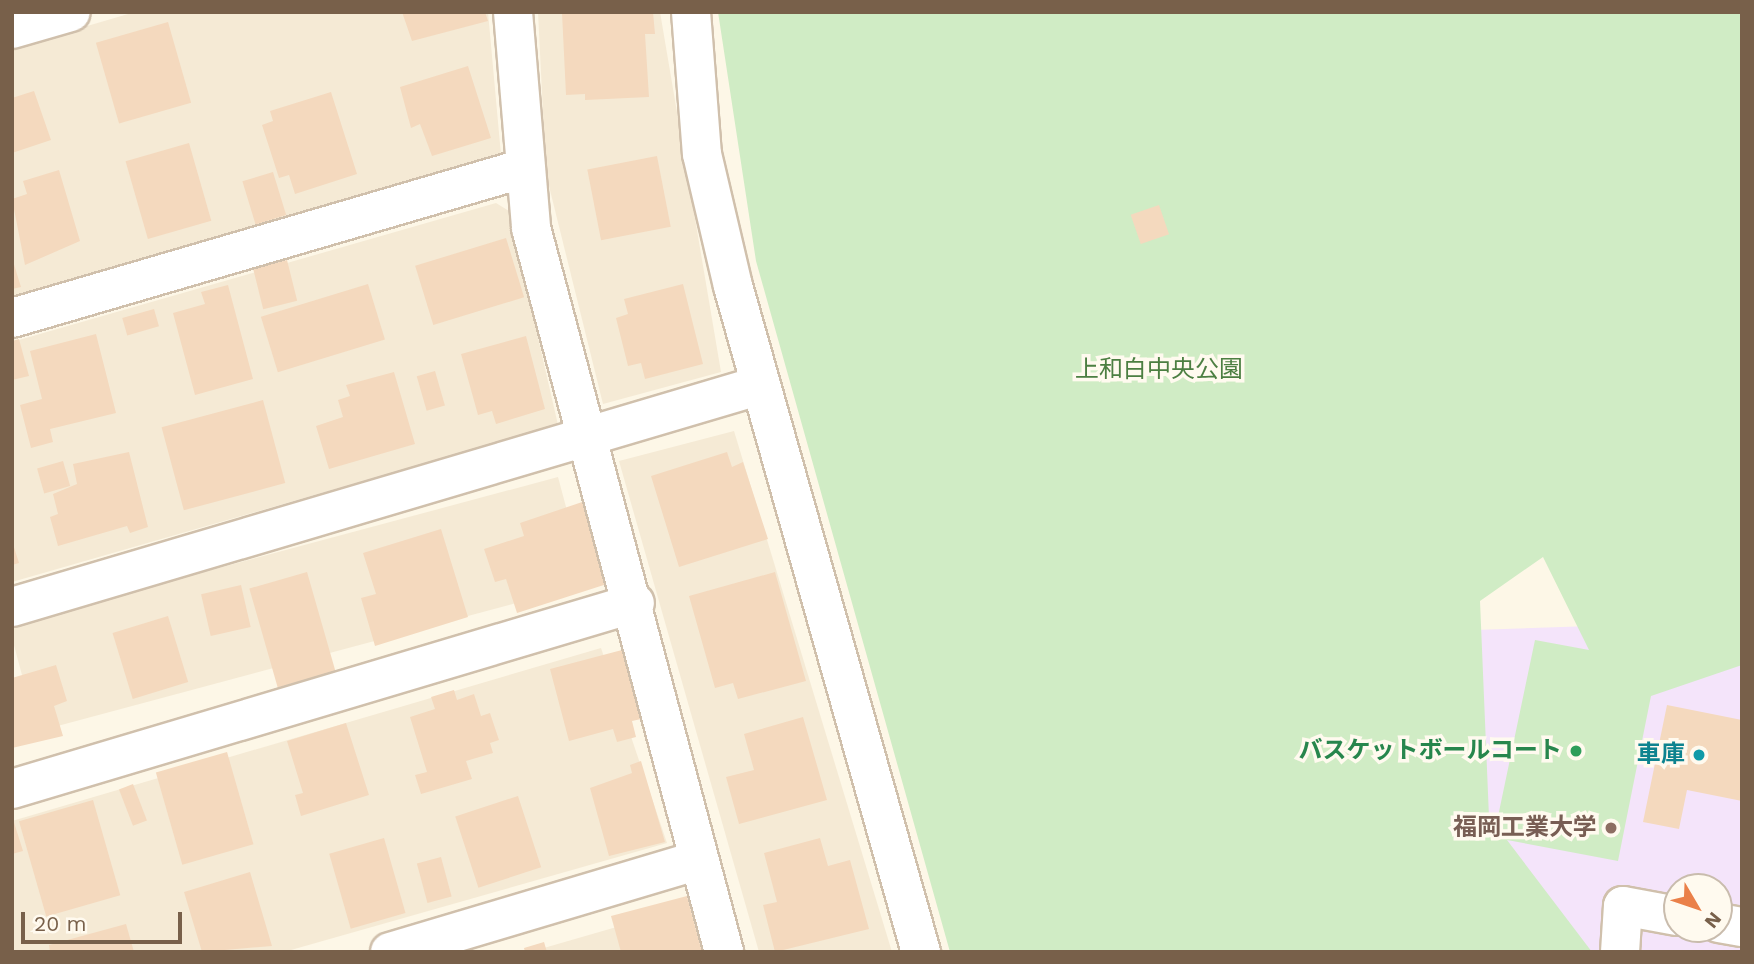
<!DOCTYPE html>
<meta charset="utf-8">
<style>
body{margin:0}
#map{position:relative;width:1754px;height:964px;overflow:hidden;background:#fdf7e7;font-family:"Work Sans","Noto Sans JP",sans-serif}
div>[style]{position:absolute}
.residential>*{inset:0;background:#f5ead5;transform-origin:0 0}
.education>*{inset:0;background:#f4e4fa}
.green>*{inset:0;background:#d0ecc5}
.building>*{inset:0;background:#f4d9be;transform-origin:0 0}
.roads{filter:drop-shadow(2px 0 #d0c0ac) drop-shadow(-2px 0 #d0c0ac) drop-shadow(0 2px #d0c0ac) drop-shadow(0 -2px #d0c0ac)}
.minor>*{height:38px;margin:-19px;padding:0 19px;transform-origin:19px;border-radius:19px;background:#fff}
.dots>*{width:19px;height:19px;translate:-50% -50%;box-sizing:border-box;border:4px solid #fffaef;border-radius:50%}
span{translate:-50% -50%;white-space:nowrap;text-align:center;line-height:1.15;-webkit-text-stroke:7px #fffaef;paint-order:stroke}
.park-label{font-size:24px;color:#4c7f42}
.leisure-label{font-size:24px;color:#27864d;font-weight:700}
.right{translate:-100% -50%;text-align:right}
.culture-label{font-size:24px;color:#0d838f;font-weight:700}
.education-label{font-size:24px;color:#785e54;font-weight:700}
.frame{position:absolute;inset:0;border:14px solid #78604a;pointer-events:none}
.north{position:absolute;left:1663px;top:873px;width:70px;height:70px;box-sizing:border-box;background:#fffaef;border:2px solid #c9bcad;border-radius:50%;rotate:129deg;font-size:19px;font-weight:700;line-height:28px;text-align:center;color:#78604a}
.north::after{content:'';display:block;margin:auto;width:24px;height:32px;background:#ea8049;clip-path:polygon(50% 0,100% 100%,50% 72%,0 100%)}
.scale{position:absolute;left:21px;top:912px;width:161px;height:32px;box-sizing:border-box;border:4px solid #78604a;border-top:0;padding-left:9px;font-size:21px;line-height:24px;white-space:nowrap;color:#78604a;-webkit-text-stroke:5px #fffaef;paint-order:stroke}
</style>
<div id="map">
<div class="residential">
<div style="clip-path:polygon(135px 12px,488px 12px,501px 155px,12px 297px,12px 48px)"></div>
<div style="clip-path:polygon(538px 12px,660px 12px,721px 372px,603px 404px,546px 174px)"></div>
<div style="clip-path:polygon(496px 203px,509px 211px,558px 425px,12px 582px,12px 342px)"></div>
<div style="clip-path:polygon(734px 431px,892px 952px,759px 952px,619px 461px)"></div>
<div style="left:558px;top:477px;width:111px;height:569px;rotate:75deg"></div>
<div style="clip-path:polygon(601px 648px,667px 843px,284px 952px,12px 952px,12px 821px)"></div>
<div style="clip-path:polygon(665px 913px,678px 952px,530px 952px)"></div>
</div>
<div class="education">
<div style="clip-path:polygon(evenodd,1742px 621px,1742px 952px,1510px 952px,1445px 631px,1742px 621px,1677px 887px,1719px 887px,1719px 929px,1677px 929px,1677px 887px)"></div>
</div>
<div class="green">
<div style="clip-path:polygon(evenodd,718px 12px,1742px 12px,1742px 665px,1651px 696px,1618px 861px,1507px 840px,1592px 952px,950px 952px,756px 261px,718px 12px,1543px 557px,1589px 650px,1535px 640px,1496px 826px,1489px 817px,1480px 601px,1543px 557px)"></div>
</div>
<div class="building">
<div style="clip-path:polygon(402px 12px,485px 12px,488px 21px,412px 41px)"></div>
<div style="clip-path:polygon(653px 12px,655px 34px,645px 34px,649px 97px,585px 100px,585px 94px,566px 95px,562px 13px)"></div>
<div style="left:168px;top:22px;width:84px;height:75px;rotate:74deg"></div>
<div style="clip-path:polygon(468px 66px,491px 138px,432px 156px,420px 124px,411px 128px,400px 87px)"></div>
<div style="clip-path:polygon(34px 91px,51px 140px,12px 153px,12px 98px)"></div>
<div style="clip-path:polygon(331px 92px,357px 174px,295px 194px,289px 175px,279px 178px,262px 125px,273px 121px,270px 111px)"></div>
<div style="left:189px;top:143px;width:81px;height:66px;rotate:74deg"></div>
<div style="left:657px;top:156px;width:72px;height:71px;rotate:79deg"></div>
<div style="clip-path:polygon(59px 170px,80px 241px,25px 265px,12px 199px,27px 194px,23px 181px)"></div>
<div style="left:273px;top:172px;width:45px;height:32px;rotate:73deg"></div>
<div style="left:1159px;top:205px;width:31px;height:30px;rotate:71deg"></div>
<div style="left:506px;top:238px;width:62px;height:95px;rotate:73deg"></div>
<div style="clip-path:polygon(12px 258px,21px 287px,12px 289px)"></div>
<div style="left:287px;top:260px;width:42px;height:35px;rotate:76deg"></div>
<div style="left:368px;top:284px;width:58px;height:112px;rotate:73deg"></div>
<div style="clip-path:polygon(683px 284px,703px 364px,645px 379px,641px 363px,628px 366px,616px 318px,628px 314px,624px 299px)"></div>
<div style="clip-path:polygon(228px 285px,253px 379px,195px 395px,173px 313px,205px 304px,201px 292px)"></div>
<div style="left:154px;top:309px;width:18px;height:33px;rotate:74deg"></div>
<div style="clip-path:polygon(96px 334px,116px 413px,50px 429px,53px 442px,31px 448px,20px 405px,42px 399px,30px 351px)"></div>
<div style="clip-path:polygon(526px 336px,545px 409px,496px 424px,492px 411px,478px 415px,461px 354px)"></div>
<div style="clip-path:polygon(19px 339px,29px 376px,12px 380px,12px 341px)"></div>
<div style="left:435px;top:371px;width:36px;height:19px;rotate:74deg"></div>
<div style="clip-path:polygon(394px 372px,415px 444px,329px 469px,316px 426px,343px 417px,338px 400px,350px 396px,346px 385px)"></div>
<div style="left:263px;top:400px;width:86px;height:105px;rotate:75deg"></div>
<div style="clip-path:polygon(129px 452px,148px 527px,130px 533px,127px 526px,58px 546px,50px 517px,58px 514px,53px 494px,77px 484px,73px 464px)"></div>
<div style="clip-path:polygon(727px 452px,732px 467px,743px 462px,768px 539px,679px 567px,651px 476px)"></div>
<div style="left:63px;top:461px;width:26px;height:27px;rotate:74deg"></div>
<div style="clip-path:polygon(597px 497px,610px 583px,517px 613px,506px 579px,495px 582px,484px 549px,524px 536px,520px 523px)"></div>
<div style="clip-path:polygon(441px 529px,468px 617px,375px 646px,361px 598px,376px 594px,363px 553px)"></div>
<div style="clip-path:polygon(12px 541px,19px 563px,12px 565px)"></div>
<div style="left:307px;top:572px;width:103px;height:60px;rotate:74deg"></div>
<div style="clip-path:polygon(775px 572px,806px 681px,738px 699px,733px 683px,715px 688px,689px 596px)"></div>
<div style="left:241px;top:585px;width:43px;height:41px;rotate:77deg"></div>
<div style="left:168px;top:616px;width:69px;height:58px;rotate:73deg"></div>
<div style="clip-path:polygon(622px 650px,641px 719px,632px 721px,636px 737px,617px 742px,613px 729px,569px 741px,550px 669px)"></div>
<div style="clip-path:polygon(56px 665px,67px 701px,54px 706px,63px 736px,12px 748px,12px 678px)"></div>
<div style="clip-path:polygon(454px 690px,457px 700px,474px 694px,481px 716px,490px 713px,499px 740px,490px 743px,493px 753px,466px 761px,472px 779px,421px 794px,415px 775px,427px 772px,410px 717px,435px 709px,431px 697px)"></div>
<div style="clip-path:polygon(1667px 705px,1742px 720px,1742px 801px,1687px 790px,1679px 829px,1643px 822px)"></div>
<div style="clip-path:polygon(803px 717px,827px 800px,739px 824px,726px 777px,754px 770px,744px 734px)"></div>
<div style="clip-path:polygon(346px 723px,369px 795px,301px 816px,295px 795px,303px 793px,287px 741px)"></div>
<div style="left:227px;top:752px;width:96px;height:74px;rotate:74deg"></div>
<div style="clip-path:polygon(641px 761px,665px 842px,609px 856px,590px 788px,632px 773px,630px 765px)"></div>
<div style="left:133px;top:784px;width:39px;height:15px;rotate:69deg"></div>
<div style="left:518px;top:796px;width:75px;height:66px;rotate:72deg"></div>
<div style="left:93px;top:800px;width:99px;height:77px;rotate:74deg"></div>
<div style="clip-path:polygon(12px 816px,23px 851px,12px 854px)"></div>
<div style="left:384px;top:838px;width:78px;height:57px;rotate:74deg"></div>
<div style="clip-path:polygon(820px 838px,828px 866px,850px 860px,869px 929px,775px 952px,763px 905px,777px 902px,764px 853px)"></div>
<div style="left:441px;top:857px;width:41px;height:25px;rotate:75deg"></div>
<div style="clip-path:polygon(250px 872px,272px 946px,202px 952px,184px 892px)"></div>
<div style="clip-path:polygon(687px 896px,702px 952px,621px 952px,611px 916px)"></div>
<div style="clip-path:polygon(126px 924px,134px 952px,50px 952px,49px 945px)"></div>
<div style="clip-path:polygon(544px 942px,547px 952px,525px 952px,524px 948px)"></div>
</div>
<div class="roads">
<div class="minor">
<div style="left:513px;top:12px;width:217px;rotate:85.2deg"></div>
<div style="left:531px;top:228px;width:749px;rotate:75.07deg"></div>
<div style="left:691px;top:12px;width:142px;rotate:85.6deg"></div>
<div style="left:702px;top:154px;width:136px;rotate:76.8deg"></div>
<div style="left:733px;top:286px;width:692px;rotate:74.24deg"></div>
<div style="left:12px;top:29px;width:61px;rotate:-16.1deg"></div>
<div style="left:12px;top:318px;width:534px;rotate:-16.3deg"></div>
<div style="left:12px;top:607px;width:781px;rotate:-16.51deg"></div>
<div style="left:12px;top:789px;width:650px;rotate:-16.62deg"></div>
<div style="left:1719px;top:923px;width:23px;rotate:10deg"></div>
<div style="left:390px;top:952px;width:319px;rotate:-16.6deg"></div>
<div style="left:1620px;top:952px;width:46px;rotate:-86.3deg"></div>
<div style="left:1623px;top:906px;width:55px;rotate:10.5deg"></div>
</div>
</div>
<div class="dots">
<div style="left:1576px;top:751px;background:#2e9e5b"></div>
<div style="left:1699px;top:755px;background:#0f9aa8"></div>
<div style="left:1611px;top:828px;background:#8d6e63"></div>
</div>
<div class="park-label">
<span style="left:1159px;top:370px">上和白中央公園</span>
</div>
<div class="leisure-label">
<span class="right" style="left:1562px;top:751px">バスケットボールコート</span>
</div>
<div class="culture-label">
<span class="right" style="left:1685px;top:755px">車庫</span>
</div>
<div class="education-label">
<span class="right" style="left:1597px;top:828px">福岡工業大学</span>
</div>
<div class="frame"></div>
<div class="north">N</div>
<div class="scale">20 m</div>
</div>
